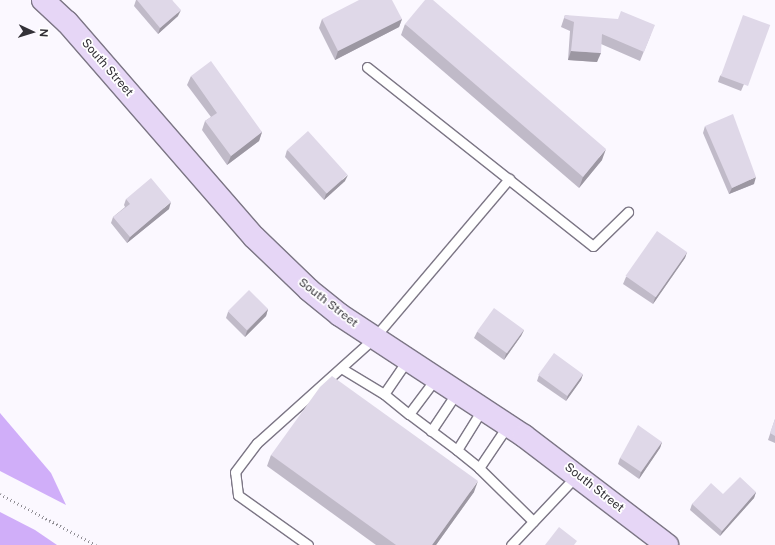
<!DOCTYPE html>
<style>
body{margin:0}
#map{position:relative;width:775px;height:545px;overflow:hidden;background:#fbf8ff;font-family:"Public Sans",sans-serif}
div>[style]{position:absolute}
.water>*{inset:0;background:#d0aef9}
.path>*{height:2.5px;margin-top:-1.25px;transform-origin:0;background:repeating-linear-gradient(90deg,#929096 0 1px,transparent 0 4px)}
.roads{filter:drop-shadow(1px 0 #7c7685) drop-shadow(-1px 0 #7c7685) drop-shadow(0 1px #7c7685) drop-shadow(0 -1px #7c7685)}
.lane>*{height:9px;margin:-4.5px;padding:0 4.5px;transform-origin:4.5px;border-radius:4.5px;background:#fff}
.secondary>*{height:22px;margin:-11px;padding:0 11px;transform-origin:11px;border-radius:11px;background:#e6d6f6}
.wall>*{inset:0;background:#c0bac8}
.shaded-wall>*{inset:0;background:#9c97a2}
.building>*{inset:0;background:#dfd8e8;transform-origin:0 0}
span{translate:-50% -50%;white-space:nowrap;text-align:center;line-height:1.15;-webkit-text-stroke:3.5px #fff;paint-order:stroke}
.street-label{font-size:12px;color:#333137}
.north{position:absolute;left:12px;top:12px;width:40px;height:40px;-webkit-text-stroke:3px #fff;paint-order:stroke;rotate:94deg;font-size:11px;font-weight:700;line-height:16px;text-align:center;color:#333137}
.north::after{content:'';display:block;margin:auto;width:14px;height:18px;background:#333137;clip-path:polygon(50% 0,100% 100%,50% 72%,0 100%)}
</style>
<div id="map">
<div class="water">
<div style="clip-path:polygon(0 413px,51px 473px,66px 505px,0 471px)"></div>
<div style="clip-path:polygon(0 512px,35px 530px,57px 545px,0 545px)"></div>
</div>
<div class="path">
<div style="left:0;top:494px;width:109px;rotate:28deg"></div>
</div>
<div class="roads">
<div class="lane">
<div style="left:367px;top:67px;width:288px;rotate:38.4deg"></div>
<div style="left:593px;top:246px;width:49px;rotate:-44.2deg"></div>
<div style="left:408px;top:359px;width:42px;rotate:124.4deg"></div>
<div style="left:384px;top:394px;width:32px;rotate:39deg"></div>
<div style="left:341px;top:368px;width:50px;rotate:31.2deg"></div>
<div style="left:436px;top:378px;width:45px;rotate:126.9deg"></div>
<div style="left:409px;top:414px;width:60px;rotate:36.9deg"></div>
<div style="left:483px;top:408px;width:49px;rotate:121.8deg"></div>
<div style="left:457px;top:450px;width:28px;rotate:39deg"></div>
<div style="left:479px;top:468px;width:52px;rotate:-56deg"></div>
<div style="left:431px;top:431px;width:47px;rotate:-56.3deg"></div>
<div style="left:479px;top:468px;width:76px;rotate:44.5deg"></div>
<div style="left:308px;top:545px;width:86px;rotate:-144.5deg"></div>
<div style="left:238px;top:495px;width:23px;rotate:-97deg"></div>
<div style="left:235px;top:472px;width:36px;rotate:-53deg"></div>
<div style="left:257px;top:443px;width:157px;rotate:-41.9deg"></div>
<div style="left:374px;top:338px;width:209px;rotate:-49.7deg"></div>
<div style="left:511px;top:545px;width:95px;rotate:-46.7deg"></div>
</div>
<div class="secondary">
<div style="left:43px;top:0;width:33px;rotate:43deg"></div>
<div style="left:67px;top:22px;width:285px;rotate:49deg"></div>
<div style="left:254px;top:237px;width:76px;rotate:43.9deg"></div>
<div style="left:309px;top:290px;width:40px;rotate:39deg"></div>
<div style="left:340px;top:315px;width:220px;rotate:33.3deg"></div>
<div style="left:524px;top:436px;width:180px;rotate:37.3deg"></div>
</div>
</div>
<div class="wall">
<div style="clip-path:polygon(136px 0,172px 0,178px 16px,158px 34px,134px 6px)"></div>
<div style="clip-path:polygon(565px 15px,651px 34px,640px 61px,601px 44px,597px 62px,568px 60px,570px 31px,561px 27px)"></div>
<div style="clip-path:polygon(322px 19px,402px 19px,399px 27px,335px 60px,319px 28px)"></div>
<div style="clip-path:polygon(405px 24px,602px 160px,579px 188px,401px 35px)"></div>
<div style="clip-path:polygon(767px 31px,741px 91px,718px 82px,720px 76px)"></div>
<div style="clip-path:polygon(191px 76px,262px 132px,259px 141px,227px 165px,202px 130px,205px 121px,211px 117px,187px 85px)"></div>
<div style="clip-path:polygon(705px 126px,754px 184px,729px 194px,703px 133px)"></div>
<div style="clip-path:polygon(287px 150px,345px 181px,324px 200px,285px 157px)"></div>
<div style="clip-path:polygon(126px 199px,169px 209px,127px 243px,111px 223px,113px 217px,125px 207px,124px 205px)"></div>
<div style="clip-path:polygon(687px 252px,685px 258px,653px 304px,623px 284px,626px 277px)"></div>
<div style="clip-path:polygon(268px 309px,266px 316px,245px 337px,226px 318px,228px 312px)"></div>
<div style="clip-path:polygon(524px 330px,521px 336px,504px 360px,474px 338px,477px 332px)"></div>
<div style="clip-path:polygon(583px 374px,581px 380px,566px 401px,537px 381px,539px 375px)"></div>
<div style="clip-path:polygon(775px 419px,775px 443px,768px 440px)"></div>
<div style="clip-path:polygon(662px 442px,660px 448px,639px 479px,618px 464px,620px 458px)"></div>
<div style="clip-path:polygon(271px 455px,474px 492px,436px 545px,376px 545px,267px 466px)"></div>
<div style="clip-path:polygon(756px 492px,754px 498px,720px 536px,690px 510px,692px 504px,723px 494px)"></div>
</div>
<div class="shaded-wall">
<div style="clip-path:polygon(181px 10px,178px 16px,158px 34px,160px 28px)"></div>
<div style="clip-path:polygon(402px 19px,399px 27px,335px 60px,338px 51px)"></div>
<div style="clip-path:polygon(571px 51px,601px 53px,597px 62px,568px 60px)"></div>
<div style="clip-path:polygon(262px 132px,259px 141px,227px 165px,231px 156px)"></div>
<div style="clip-path:polygon(606px 149px,602px 160px,579px 188px,583px 177px)"></div>
<div style="clip-path:polygon(348px 175px,345px 181px,324px 200px,326px 194px)"></div>
<div style="clip-path:polygon(756px 177px,754px 184px,729px 194px,732px 188px)"></div>
<div style="clip-path:polygon(171px 202px,169px 209px,127px 243px,130px 237px)"></div>
<div style="clip-path:polygon(687px 252px,685px 258px,653px 304px,655px 298px)"></div>
<div style="clip-path:polygon(268px 309px,266px 316px,245px 337px,247px 331px)"></div>
<div style="clip-path:polygon(524px 330px,521px 336px,504px 360px,506px 354px)"></div>
<div style="clip-path:polygon(583px 374px,581px 380px,566px 401px,568px 395px)"></div>
<div style="clip-path:polygon(662px 442px,660px 448px,639px 479px,641px 472px)"></div>
<div style="clip-path:polygon(478px 481px,474px 492px,436px 545px,432px 545px)"></div>
<div style="clip-path:polygon(756px 492px,754px 498px,720px 536px,722px 531px)"></div>
</div>
<div class="building">
<div style="clip-path:polygon(137px 0,172px 0,181px 10px,160px 28px)"></div>
<div style="clip-path:polygon(359px 0,392px 0,402px 19px,338px 51px,322px 19px)"></div>
<div style="clip-path:polygon(425px 0,433px 0,606px 149px,583px 177px,405px 24px)"></div>
<div style="clip-path:polygon(621px 11px,655px 25px,644px 52px,602px 34px,601px 53px,571px 51px,574px 22px,564px 18px,565px 15px,618px 19px)"></div>
<div style="left:743px;top:15px;width:29px;height:65px;rotate:20deg"></div>
<div style="clip-path:polygon(211px 61px,262px 132px,231px 156px,205px 121px,217px 113px,191px 76px)"></div>
<div style="clip-path:polygon(733px 114px,756px 177px,732px 188px,705px 126px)"></div>
<div style="left:308px;top:131px;width:59px;height:28px;rotate:48deg"></div>
<div style="clip-path:polygon(151px 178px,171px 202px,130px 237px,113px 217px,130px 204px,126px 199px)"></div>
<div style="left:657px;top:231px;width:37px;height:55px;rotate:35deg"></div>
<div style="left:249px;top:290px;width:27px;height:30px;rotate:45deg"></div>
<div style="left:494px;top:308px;width:37px;height:29px;rotate:36deg"></div>
<div style="left:554px;top:353px;width:36px;height:27px;rotate:36deg"></div>
<div style="clip-path:polygon(332px 376px,478px 481px,432px 545px,396px 545px,271px 455px,320px 387px)"></div>
<div style="clip-path:polygon(775px 419px,775px 436px,770px 433px)"></div>
<div style="clip-path:polygon(638px 425px,662px 442px,641px 472px,620px 458px)"></div>
<div style="clip-path:polygon(740px 477px,756px 492px,722px 531px,692px 504px,711px 483px,723px 494px)"></div>
<div style="clip-path:polygon(559px 527px,577px 541px,574px 545px,545px 545px)"></div>
</div>
<div class="street-label">
<span style="left:107px;top:68px;rotate:49deg">South Street</span>
<span style="left:328px;top:303px;rotate:38deg">South Street</span>
<span style="left:594px;top:488px;rotate:38deg">South Street</span>
</div>
<div class="north">N</div>
</div>
